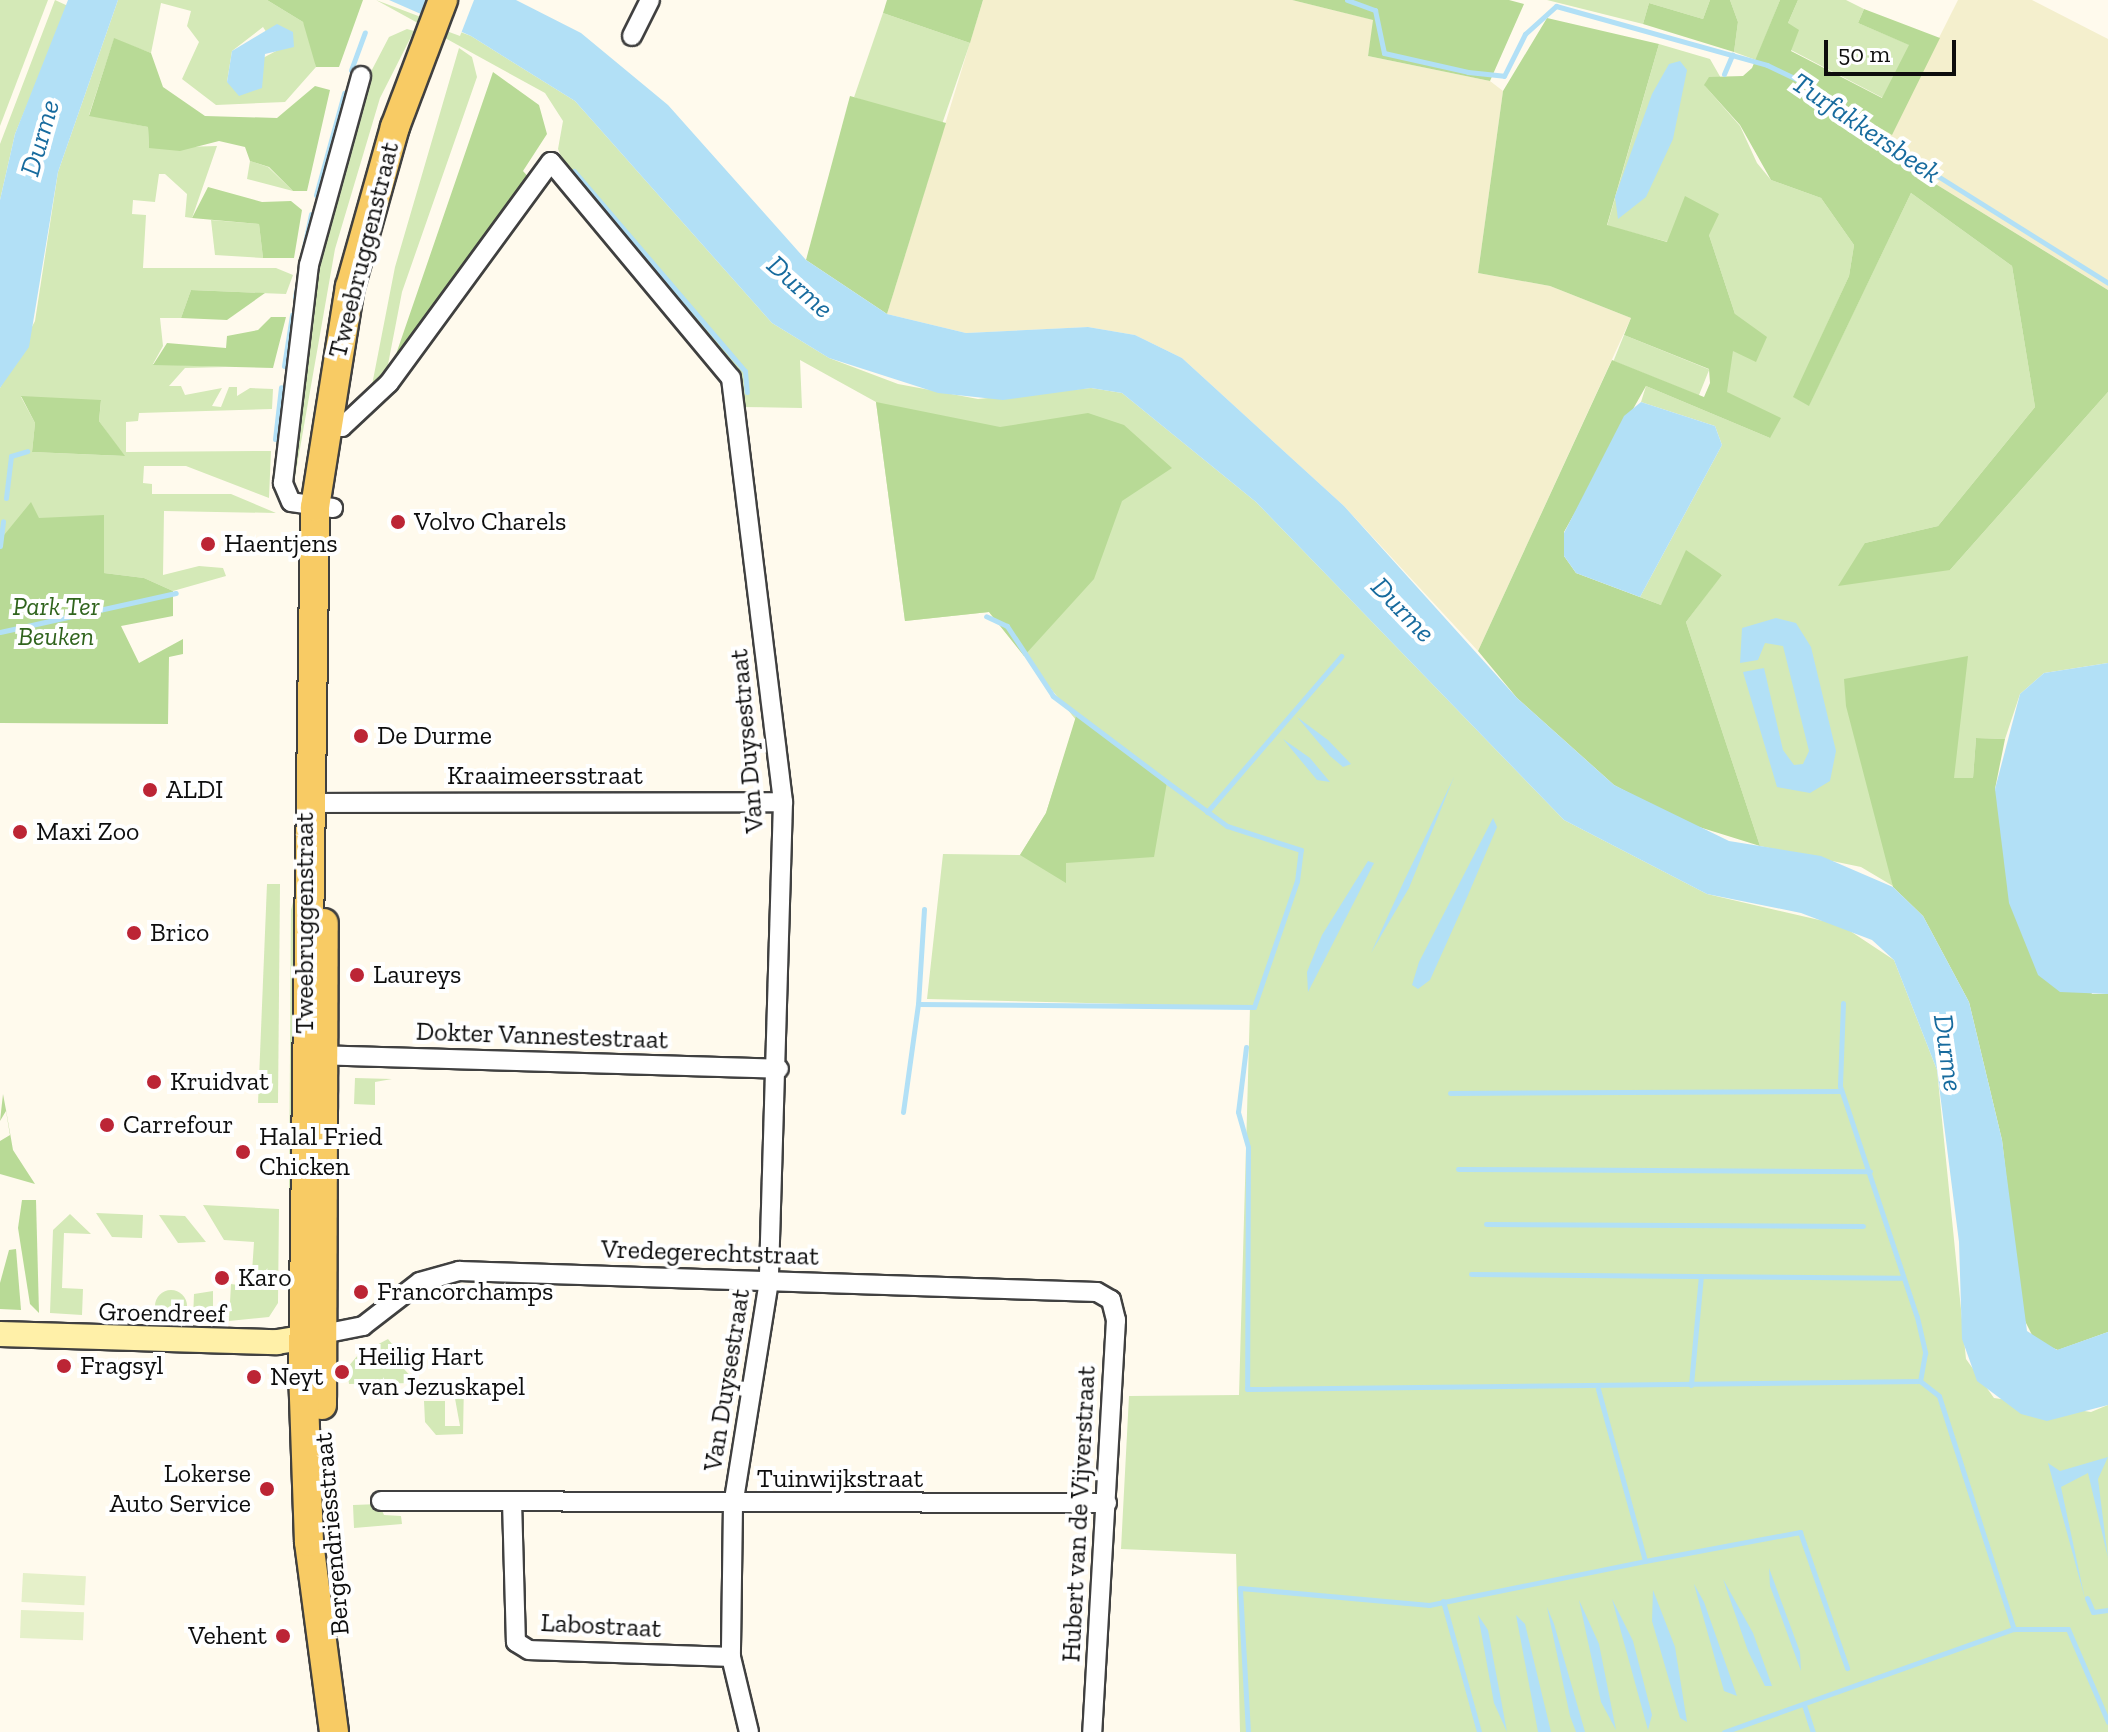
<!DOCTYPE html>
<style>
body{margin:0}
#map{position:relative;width:2108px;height:1732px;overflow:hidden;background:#fffaed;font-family:"Zilla Slab",serif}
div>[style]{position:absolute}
.farmland>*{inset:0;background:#f4efcd}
.green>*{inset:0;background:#d4e9b7;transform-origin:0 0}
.round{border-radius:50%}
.forest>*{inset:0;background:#b8da96}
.pitch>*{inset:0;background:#e5f0c9;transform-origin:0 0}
.water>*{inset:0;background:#b2e0f6}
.pier>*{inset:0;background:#fffaed}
.stream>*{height:5px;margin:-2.5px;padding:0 2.5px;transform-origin:2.5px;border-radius:2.5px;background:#b2e0f6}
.roads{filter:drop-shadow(2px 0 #404040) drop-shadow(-2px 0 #404040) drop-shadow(0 2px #404040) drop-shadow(0 -2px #404040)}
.street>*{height:18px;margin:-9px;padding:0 9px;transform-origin:9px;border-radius:9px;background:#fff}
.secondary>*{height:24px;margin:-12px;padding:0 12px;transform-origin:12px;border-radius:12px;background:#fff0a8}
.primary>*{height:28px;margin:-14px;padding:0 14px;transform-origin:14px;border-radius:14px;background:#f8cb64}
.dots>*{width:22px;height:22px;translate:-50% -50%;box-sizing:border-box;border:4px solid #fff;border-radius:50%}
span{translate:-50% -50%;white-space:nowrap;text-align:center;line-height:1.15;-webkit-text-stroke:8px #fff;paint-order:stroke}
.street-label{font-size:26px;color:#0d0d0d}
.poi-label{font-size:26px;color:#0d0d0d}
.left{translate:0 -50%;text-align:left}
.right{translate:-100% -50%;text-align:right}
.park-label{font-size:26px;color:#30641d;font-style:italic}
.water-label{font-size:28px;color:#176b9e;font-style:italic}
.scale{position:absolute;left:1824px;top:40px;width:132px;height:36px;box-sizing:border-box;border:4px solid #0d0d0d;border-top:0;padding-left:10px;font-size:24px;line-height:28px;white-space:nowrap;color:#0d0d0d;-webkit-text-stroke:6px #fff;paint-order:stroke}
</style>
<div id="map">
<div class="farmland">
<div style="clip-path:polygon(983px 0,1292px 0,1374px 20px,1368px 56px,1490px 81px,1503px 91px,1478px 273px,1550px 286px,1631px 318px,1478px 651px,1344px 506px,1182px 358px,1135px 335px,1088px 327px,966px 333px,887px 314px)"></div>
<div style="clip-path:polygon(1958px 0,2032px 0,2108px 39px,2108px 290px,1882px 151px)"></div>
</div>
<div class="green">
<div style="clip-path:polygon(0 0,48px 0,0 126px)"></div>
<div style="clip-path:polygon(55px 0,68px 6px,15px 134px,0 200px,0 144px)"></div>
<div style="clip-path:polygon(evenodd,118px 0,267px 0,303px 22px,312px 38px,316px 67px,285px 102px,216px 105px,182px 79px,199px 42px,187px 26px,191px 11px,161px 3px,151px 53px,114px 39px,89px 115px,148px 127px,149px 148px,217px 146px,192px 218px,185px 217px,187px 194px,165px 174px,159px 174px,155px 202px,133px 200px,132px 214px,146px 215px,143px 268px,276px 268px,293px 275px,286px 294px,191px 290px,181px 318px,160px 318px,163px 346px,153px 364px,226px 367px,185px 368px,169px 386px,181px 386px,185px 395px,222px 388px,212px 406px,221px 407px,229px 387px,237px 387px,237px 396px,250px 388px,273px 389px,272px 409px,139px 413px,138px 421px,126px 422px,126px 452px,271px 451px,269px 498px,186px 466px,144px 466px,143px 483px,152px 484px,152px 494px,231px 494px,276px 513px,164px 511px,163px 575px,199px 566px,223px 568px,226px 576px,173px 591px,144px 578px,104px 573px,99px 556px,0 695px,0 388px,35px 321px,58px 172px,118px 0,263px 27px,278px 50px,261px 59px,262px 88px,227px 82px,232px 51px,263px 27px,118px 0,21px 397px,101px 401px,99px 421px,124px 456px,32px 452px,35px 423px,21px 397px)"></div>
<div style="clip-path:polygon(376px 0,471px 36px,575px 101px,772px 323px,829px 358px,898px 384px,978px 399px,1091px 388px,1122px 393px,1256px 502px,1564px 820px,1707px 894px,1841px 925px,1894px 960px,1937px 1070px,1966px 1359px,1994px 1398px,2091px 1412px,2108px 1405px,2108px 1732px,1240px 1732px,1236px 1554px,1121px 1549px,1129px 1396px,1239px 1395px,1250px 1007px,927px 999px,943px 854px,1020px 855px,1046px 813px,1076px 720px,989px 612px,905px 621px,876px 402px,800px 360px,802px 408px,742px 407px,736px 368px,566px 168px,558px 149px,563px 121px,545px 93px)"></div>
<div style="clip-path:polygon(1547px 0,1710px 0,1703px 19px,1649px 3px,1643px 24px)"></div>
<div style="clip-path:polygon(1730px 0,1780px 0,1756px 60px,1734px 52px,1738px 22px)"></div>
<div style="clip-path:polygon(1798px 0,1846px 0,1864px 9px,1858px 23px,1910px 45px,1883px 98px,1791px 50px,1788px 23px)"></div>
<div style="left:883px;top:13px;width:92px;height:89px;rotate:19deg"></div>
<div style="clip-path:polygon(407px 29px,414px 31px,380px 98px,335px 249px,292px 494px,313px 279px,363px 87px,389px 37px)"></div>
<div style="clip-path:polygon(1659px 44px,1710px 59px,1722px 80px,1705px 86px,1740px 126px,1757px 163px,1771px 180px,1821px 198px,1854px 245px,1849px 276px,1794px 397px,1809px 405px,1911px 193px,2012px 266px,2035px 407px,1938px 526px,1865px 543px,1950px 570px,2108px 392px,2108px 663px,2044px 673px,2020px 694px,2005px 739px,1976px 738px,1973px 778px,1953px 778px,1845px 679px,1893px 886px,1861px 867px,1760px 846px,1686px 622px,1722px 574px,1661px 605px,1640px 597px,1722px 445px,1715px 426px,1641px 402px,1646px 386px,1770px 438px,1726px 392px,1735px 314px,1709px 235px,1668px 242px,1607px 226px)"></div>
<div style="clip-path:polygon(459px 48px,472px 57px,477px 77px,402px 292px,385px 380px,372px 385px,395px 267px)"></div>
<div style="clip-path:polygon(250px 161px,268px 167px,293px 191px,247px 179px)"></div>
<div style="clip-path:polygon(211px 220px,259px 224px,263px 258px,215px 255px)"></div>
<div style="left:1624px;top:335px;width:92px;height:28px;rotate:22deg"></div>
<div style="clip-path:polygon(267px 884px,280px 884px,278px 1103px,258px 1103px)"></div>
<div style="clip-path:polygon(294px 898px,293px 1190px,289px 1193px,291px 910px)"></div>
<div style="clip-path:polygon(392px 1079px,375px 1082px,375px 1105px,354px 1104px,355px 1078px)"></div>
<div style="clip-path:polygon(203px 1205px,279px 1209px,278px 1303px,269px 1317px,229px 1321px,231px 1284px,251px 1287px,254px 1242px,224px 1240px)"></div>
<div style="clip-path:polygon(96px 1213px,143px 1215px,142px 1238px,112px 1237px)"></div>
<div style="clip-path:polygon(70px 1214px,91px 1234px,64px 1233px,62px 1288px,83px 1289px,82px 1315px,50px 1313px,53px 1230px)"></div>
<div style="clip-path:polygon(159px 1215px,185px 1216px,206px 1242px,178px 1243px)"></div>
<div class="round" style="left:155px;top:1290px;width:32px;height:32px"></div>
<div style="clip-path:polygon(213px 1291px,213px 1320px,193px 1319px,194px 1294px)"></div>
<div style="clip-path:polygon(388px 1339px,396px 1349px,391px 1355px,417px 1383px,349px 1384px,347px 1368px,358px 1355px)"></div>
<div style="clip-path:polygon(464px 1383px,463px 1434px,436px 1435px,425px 1422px,424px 1401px,445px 1401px,445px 1426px,460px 1426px,454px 1393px)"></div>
<div style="clip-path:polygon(379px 1504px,384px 1515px,401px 1516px,402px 1524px,354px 1528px,353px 1505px)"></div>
</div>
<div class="forest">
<div style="clip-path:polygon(267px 0,363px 0,339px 67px,316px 67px,303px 22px)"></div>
<div style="clip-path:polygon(887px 0,983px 0,970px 43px,883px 13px)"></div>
<div style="clip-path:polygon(1292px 0,1509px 0,1524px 4px,1490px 81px,1368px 56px,1373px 20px)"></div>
<div style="clip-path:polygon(1710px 0,1730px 0,1738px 22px,1734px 52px,1643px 24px,1649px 3px,1703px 19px)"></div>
<div style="clip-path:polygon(1780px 0,1798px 0,1788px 23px,1799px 30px,1791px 51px,1882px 98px,1909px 45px,1858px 23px,1864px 9px,1940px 38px,1892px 135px,1824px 95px,1821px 103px,1882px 151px,2108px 290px,2108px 392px,1950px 570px,1838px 586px,1865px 543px,1938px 526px,2035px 407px,2012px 266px,1911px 193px,1809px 406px,1793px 397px,1849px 276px,1854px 245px,1821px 198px,1771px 180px,1740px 125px,1704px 85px,1709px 77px,1743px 76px,1752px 68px)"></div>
<div style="clip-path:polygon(1547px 18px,1659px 44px,1607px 225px,1667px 242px,1685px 196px,1719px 214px,1709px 235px,1735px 314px,1767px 337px,1756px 362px,1733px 351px,1727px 392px,1781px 418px,1770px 438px,1646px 386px,1564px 532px,1564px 556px,1576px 573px,1661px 605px,1686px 550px,1722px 575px,1686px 622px,1760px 846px,1683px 822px,1614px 785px,1517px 698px,1478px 651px,1612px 360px,1704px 397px,1710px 383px,1709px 369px,1624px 335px,1631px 318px,1550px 286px,1478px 273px,1503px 91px)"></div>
<div style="clip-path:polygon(114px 38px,151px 53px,163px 87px,205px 116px,277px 118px,315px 86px,330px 90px,307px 191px,293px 191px,269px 167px,250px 161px,245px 147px,219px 141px,180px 151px,149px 148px,148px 127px,89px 116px)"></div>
<div style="clip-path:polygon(493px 72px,539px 105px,547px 134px,523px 171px,531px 180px,392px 366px)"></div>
<div style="clip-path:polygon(850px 96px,946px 123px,887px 314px,806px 260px)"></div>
<div style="clip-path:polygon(208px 187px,262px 202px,291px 201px,302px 210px,294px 258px,263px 258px,259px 224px,192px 218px)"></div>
<div style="clip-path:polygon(191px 290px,265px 293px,227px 320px,181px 318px)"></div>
<div style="clip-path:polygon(271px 317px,286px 317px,273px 368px,153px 365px,167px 343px,226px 348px,227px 336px,258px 330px)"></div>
<div style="clip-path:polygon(21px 396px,101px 400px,99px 421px,125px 456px,32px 452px,35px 423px)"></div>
<div style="clip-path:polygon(876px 402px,1000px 427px,1088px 413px,1124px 425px,1172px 468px,1122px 501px,1094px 579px,1024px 656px,989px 612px,905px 621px)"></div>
<div style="clip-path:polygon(31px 502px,39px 518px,104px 515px,104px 573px,144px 578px,173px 591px,173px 616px,121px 626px,139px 663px,183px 639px,183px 654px,169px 657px,168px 724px,0 723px,0 540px)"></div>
<div style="clip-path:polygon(1968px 656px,1954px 778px,1973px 778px,1976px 738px,2005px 739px,1995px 789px,2092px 994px,2108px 994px,2108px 1332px,2058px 1350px,2035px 1341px,2022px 1315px,2002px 1140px,1969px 1002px,1923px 916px,1893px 887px,1846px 706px,1844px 679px)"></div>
<div style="clip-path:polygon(1077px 713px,1167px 782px,1154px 857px,1066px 863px,1066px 883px,1020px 855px,1046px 813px)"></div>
<div style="clip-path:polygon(3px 1094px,6px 1110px,13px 1150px,35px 1184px,0 1174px,0 1141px,10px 1135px,6px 1111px,0 1121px)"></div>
<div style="clip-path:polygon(22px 1200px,36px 1200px,39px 1313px,30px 1304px,18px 1228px)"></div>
<div style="clip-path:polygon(16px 1249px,21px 1310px,0 1309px,0 1283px,9px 1250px)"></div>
</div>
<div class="pitch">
<div style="left:23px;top:1573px;width:63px;height:29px;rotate:3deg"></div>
<div style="left:21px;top:1610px;width:63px;height:28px;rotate:2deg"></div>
</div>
<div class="water">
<div style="clip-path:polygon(68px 0,118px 0,58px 172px,29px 347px,0 388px,0 200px,15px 134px)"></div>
<div style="clip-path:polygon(389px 0,516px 0,581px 33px,668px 105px,806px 260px,887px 314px,966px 333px,1088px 327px,1135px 335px,1182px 358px,1344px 506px,1517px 698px,1614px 785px,1729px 841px,1821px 856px,1893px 887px,1923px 916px,1969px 1002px,2002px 1140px,2027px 1331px,2057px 1350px,2108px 1332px,2108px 1405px,2047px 1421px,2021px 1414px,1977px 1381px,1962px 1339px,1959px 1242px,1937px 1070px,1894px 960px,1872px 940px,1801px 913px,1707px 894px,1564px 820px,1256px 502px,1122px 393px,1091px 388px,1003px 400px,938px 393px,829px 358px,772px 323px,575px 101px,471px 36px)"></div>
<div style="clip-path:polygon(277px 24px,293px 32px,294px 47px,265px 54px,262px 88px,239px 96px,227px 82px,232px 51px)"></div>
<div style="clip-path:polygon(1680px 61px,1687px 70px,1673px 139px,1646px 197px,1618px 219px,1615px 197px,1652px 94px,1669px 64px)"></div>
<div style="clip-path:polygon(1641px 402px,1715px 426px,1722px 445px,1640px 597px,1576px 573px,1564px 556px,1564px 533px,1624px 416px)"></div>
<div style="clip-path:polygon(1776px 618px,1796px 623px,1811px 647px,1836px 751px,1830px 781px,1810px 793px,1777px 787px,1743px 672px,1764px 668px,1783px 750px,1794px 765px,1803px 764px,1809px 751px,1783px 646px,1765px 643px,1758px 660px,1740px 663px,1742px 628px)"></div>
<div style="clip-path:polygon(2108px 663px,2108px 994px,2060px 992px,2038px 975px,2009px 903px,1995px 789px,2020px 694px,2044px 673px)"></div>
<div style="clip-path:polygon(1297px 717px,1328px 740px,1351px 764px,1343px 767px,1330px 756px)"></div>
<div style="clip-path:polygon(1283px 739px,1310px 758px,1330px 782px,1317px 780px)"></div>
<div style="clip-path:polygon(1454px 777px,1409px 888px,1371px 953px,1404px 881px)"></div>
<div style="clip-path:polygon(1493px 818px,1497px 827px,1465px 902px,1430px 980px,1418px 989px,1412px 985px,1419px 962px)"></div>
<div style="clip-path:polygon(1368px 861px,1374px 863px,1308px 992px,1307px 972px,1322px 935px)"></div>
<div style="clip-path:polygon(2108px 1457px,2098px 1479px,2108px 1558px,2088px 1473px,2061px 1487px,2085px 1599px,2048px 1463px,2060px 1471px)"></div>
<div style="clip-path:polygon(1769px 1568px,1800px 1652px,1801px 1671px,1770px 1586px)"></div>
<div style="clip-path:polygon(1723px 1579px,1753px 1633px,1772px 1686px,1765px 1686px,1748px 1651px)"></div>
<div style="clip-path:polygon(1694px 1584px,1704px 1602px,1737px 1696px,1724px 1691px)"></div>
<div style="clip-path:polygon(1653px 1590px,1675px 1647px,1687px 1722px,1680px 1718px,1652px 1621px)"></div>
<div style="clip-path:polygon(1612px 1599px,1633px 1641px,1652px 1715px,1648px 1730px)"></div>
<div style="clip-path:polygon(1579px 1600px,1599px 1644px,1616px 1730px,1601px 1702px)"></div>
<div style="clip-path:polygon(1547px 1607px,1554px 1624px,1585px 1732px,1576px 1732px,1570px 1716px)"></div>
<div style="clip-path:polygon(1478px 1615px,1488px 1630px,1507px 1732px,1494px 1703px)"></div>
<div style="clip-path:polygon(1516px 1615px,1525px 1624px,1551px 1732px,1538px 1732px)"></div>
</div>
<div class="pier">
<div style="clip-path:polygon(430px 0,474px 0,460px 36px,422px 22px)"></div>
</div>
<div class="stream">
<div style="left:1347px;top:0;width:30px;rotate:20deg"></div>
<div style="left:1375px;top:10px;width:44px;rotate:78.2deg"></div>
<div style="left:1384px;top:53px;width:86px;rotate:12.7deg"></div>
<div style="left:1468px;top:72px;width:36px;rotate:6deg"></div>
<div style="left:1504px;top:76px;width:47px;rotate:-63.4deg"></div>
<div style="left:1525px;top:34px;width:42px;rotate:-42.1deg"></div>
<div style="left:1556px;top:6px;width:219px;rotate:15.6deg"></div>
<div style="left:1767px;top:65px;width:51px;rotate:25.6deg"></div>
<div style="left:1813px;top:87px;width:110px;rotate:36.9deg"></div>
<div style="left:1901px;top:153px;width:244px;rotate:32.1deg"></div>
<div style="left:351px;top:70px;width:40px;rotate:-69.8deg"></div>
<div style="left:1724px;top:74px;width:21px;rotate:-67deg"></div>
<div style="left:574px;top:171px;width:263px;rotate:49.5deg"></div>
<div style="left:745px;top:371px;width:21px;rotate:85deg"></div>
<div style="left:316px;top:195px;width:106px;rotate:-74.6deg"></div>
<div style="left:302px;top:257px;width:44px;rotate:-78.2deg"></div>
<div style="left:295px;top:297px;width:21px;rotate:-79deg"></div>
<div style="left:284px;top:366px;width:52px;rotate:-81.1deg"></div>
<div style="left:275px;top:439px;width:52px;rotate:-83.4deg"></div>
<div style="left:6px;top:498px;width:42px;rotate:-83.2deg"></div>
<div style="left:11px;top:456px;width:17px;rotate:-17deg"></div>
<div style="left:0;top:546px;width:25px;rotate:-83deg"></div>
<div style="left:0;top:632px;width:180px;rotate:-12.5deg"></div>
<div style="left:1207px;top:812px;width:206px;rotate:-49.3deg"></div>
<div style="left:924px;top:909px;width:95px;rotate:93.6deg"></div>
<div style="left:918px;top:1004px;width:336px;rotate:0.5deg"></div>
<div style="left:1254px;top:1007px;width:133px;rotate:-71.2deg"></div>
<div style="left:1297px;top:881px;width:31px;rotate:-83deg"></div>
<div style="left:1301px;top:850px;width:78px;rotate:-162deg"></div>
<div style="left:1227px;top:826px;width:74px;rotate:-143.7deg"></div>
<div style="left:1167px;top:782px;width:143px;rotate:-143deg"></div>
<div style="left:1053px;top:696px;width:84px;rotate:-123.3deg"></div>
<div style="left:1007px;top:626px;width:23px;rotate:-155deg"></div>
<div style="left:1843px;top:1003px;width:83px;rotate:92.1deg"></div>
<div style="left:1840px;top:1086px;width:243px;rotate:71.6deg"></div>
<div style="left:1917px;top:1317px;width:37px;rotate:77deg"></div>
<div style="left:1925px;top:1353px;width:28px;rotate:100deg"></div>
<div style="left:1246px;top:1047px;width:65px;rotate:97deg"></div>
<div style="left:1238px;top:1112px;width:36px;rotate:74deg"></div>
<div style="left:1248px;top:1147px;width:242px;rotate:90.2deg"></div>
<div style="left:1247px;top:1389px;width:673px;rotate:-0.68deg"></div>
<div style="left:1920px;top:1381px;width:24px;rotate:38deg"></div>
<div style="left:1939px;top:1396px;width:245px;rotate:72.2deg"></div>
<div style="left:2014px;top:1629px;width:54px"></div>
<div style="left:2068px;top:1629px;width:101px;rotate:66.7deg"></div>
<div style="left:1450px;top:1093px;width:391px;rotate:-0.3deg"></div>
<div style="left:903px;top:1112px;width:109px;rotate:-82.1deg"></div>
<div style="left:1458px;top:1169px;width:412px;rotate:0.3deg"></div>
<div style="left:1486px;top:1224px;width:377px;rotate:0.3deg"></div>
<div style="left:1471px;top:1274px;width:430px;rotate:0.5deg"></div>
<div style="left:1691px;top:1385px;width:109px;rotate:-84.8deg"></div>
<div style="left:1598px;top:1389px;width:178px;rotate:74.7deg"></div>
<div style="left:1645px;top:1561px;width:158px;rotate:-10.6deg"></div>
<div style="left:1800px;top:1532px;width:144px;rotate:70.9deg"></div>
<div style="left:2087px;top:1598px;width:15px;rotate:67deg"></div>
<div style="left:2093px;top:1612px;width:15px;rotate:-8deg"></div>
<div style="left:1443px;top:1601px;width:136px;rotate:74.6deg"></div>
<div style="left:1804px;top:1705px;width:28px;rotate:72deg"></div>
<div style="left:1248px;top:1732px;width:144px;rotate:-93.2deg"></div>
<div style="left:1240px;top:1588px;width:190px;rotate:5.1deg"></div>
<div style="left:1429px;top:1605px;width:220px;rotate:-11.5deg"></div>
<div style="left:1724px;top:1732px;width:308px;rotate:-19.6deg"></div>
</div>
<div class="roads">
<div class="street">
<div style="left:632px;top:36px;width:40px;rotate:-63.4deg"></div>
<div style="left:324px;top:426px;width:18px;rotate:3deg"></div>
<div style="left:342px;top:427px;width:64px;rotate:-43.1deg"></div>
<div style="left:389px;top:383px;width:274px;rotate:-53.8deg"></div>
<div style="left:551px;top:162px;width:281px;rotate:50.2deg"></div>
<div style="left:731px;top:378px;width:427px;rotate:83deg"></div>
<div style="left:783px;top:802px;width:479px;rotate:91.7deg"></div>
<div style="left:769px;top:1281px;width:227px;rotate:99.1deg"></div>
<div style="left:733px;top:1505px;width:152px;rotate:90.8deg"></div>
<div style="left:731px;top:1657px;width:77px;rotate:76.5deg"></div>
<div style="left:333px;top:508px;width:42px;rotate:-171.9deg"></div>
<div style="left:291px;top:502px;width:21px;rotate:-113deg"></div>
<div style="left:283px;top:483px;width:220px;rotate:-83.2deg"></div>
<div style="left:309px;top:265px;width:196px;rotate:-74.6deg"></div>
<div style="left:306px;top:803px;width:477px;rotate:-0.1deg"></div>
<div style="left:314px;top:1055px;width:465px;rotate:1.7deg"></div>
<div style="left:323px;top:1334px;width:41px;rotate:-11.3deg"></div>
<div style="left:363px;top:1326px;width:72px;rotate:-37.7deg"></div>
<div style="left:420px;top:1282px;width:41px;rotate:-15.8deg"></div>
<div style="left:459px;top:1271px;width:638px;rotate:1.89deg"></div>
<div style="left:1097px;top:1292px;width:16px;rotate:30deg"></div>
<div style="left:1111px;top:1300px;width:21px;rotate:76deg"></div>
<div style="left:1116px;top:1320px;width:413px;rotate:93.3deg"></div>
<div style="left:381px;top:1501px;width:726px;rotate:0.16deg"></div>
<div style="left:512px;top:1501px;width:141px;rotate:88.4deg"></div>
<div style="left:516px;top:1642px;width:15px;rotate:32deg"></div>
<div style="left:529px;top:1650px;width:202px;rotate:2deg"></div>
</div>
<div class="secondary">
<div style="left:0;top:1334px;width:277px;rotate:1.7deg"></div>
<div style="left:277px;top:1342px;width:45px;rotate:-9deg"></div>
</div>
<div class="primary">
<div style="left:322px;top:1405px;width:482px;rotate:-89.8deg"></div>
<div style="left:334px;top:1732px;width:192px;rotate:-97.5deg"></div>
<div style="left:309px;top:1542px;width:170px;rotate:-92deg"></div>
<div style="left:303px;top:1372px;width:865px;rotate:-89.21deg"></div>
<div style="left:315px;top:507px;width:223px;rotate:-81deg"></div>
<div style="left:350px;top:287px;width:166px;rotate:-74.3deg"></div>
<div style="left:395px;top:127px;width:136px;rotate:-69.3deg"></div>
</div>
</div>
<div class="dots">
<div style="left:398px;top:522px;background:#bc2535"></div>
<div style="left:208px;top:544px;background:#bc2535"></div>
<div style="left:361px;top:736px;background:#bc2535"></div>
<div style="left:150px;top:790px;background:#bc2535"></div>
<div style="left:20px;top:832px;background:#bc2535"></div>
<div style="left:134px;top:933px;background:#bc2535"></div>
<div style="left:357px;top:975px;background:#bc2535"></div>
<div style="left:154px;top:1082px;background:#bc2535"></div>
<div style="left:107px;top:1125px;background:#bc2535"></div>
<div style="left:243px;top:1152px;background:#bc2535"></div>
<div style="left:222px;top:1278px;background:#bc2535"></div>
<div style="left:361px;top:1292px;background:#bc2535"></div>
<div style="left:64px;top:1366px;background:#bc2535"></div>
<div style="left:342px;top:1372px;background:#bc2535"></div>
<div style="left:254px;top:1377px;background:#bc2535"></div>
<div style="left:267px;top:1489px;background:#bc2535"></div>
<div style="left:283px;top:1636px;background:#bc2535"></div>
</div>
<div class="street-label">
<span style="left:364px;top:250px;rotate:-76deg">Tweebruggenstraat</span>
<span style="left:747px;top:741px;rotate:-95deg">Van Duysestraat</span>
<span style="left:545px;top:776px">Kraaimeersstraat</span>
<span style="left:305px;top:923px;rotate:-90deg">Tweebruggenstraat</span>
<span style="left:542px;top:1036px;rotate:2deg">Dokter Vannestestraat</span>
<span style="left:710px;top:1253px;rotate:2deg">Vredegerechtstraat</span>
<span style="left:162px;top:1313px;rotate:1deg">Groendreef</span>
<span style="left:727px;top:1380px;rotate:-81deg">Van Duysestraat</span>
<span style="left:840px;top:1479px">Tuinwijkstraat</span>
<span style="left:1079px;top:1514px;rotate:-87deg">Hubert van de Vijverstraat</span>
<span style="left:332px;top:1534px;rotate:-95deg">Bergendriesstraat</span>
<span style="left:601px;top:1626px;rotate:3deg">Labostraat</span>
</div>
<div class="poi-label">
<span class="left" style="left:414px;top:522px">Volvo Charels</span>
<span class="left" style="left:224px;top:544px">Haentjens</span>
<span class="left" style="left:377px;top:736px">De Durme</span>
<span class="left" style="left:166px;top:790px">ALDI</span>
<span class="left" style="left:36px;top:832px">Maxi Zoo</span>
<span class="left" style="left:150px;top:933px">Brico</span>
<span class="left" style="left:373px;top:975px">Laureys</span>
<span class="left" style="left:170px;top:1082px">Kruidvat</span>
<span class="left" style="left:123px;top:1125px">Carrefour</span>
<span class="left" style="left:259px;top:1152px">Halal Fried<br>Chicken</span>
<span class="left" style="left:238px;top:1278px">Karo</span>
<span class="left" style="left:377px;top:1292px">Francorchamps</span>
<span class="left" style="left:358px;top:1372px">Heilig Hart<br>van Jezuskapel</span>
<span class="left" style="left:80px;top:1366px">Fragsyl</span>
<span class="left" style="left:270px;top:1377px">Neyt</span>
<span class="right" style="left:251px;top:1489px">Lokerse<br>Auto Service</span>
<span class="right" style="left:267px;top:1636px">Vehent</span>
</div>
<div class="park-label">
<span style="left:56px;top:622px">Park Ter<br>Beuken</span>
</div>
<div class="water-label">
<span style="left:1866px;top:128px;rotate:34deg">Turfakkersbeek</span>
<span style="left:40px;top:138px;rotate:-74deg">Durme</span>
<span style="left:800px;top:287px;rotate:42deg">Durme</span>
<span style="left:1403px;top:610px;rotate:46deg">Durme</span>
<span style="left:1948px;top:1053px;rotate:82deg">Durme</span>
</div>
<div class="scale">50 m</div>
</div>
